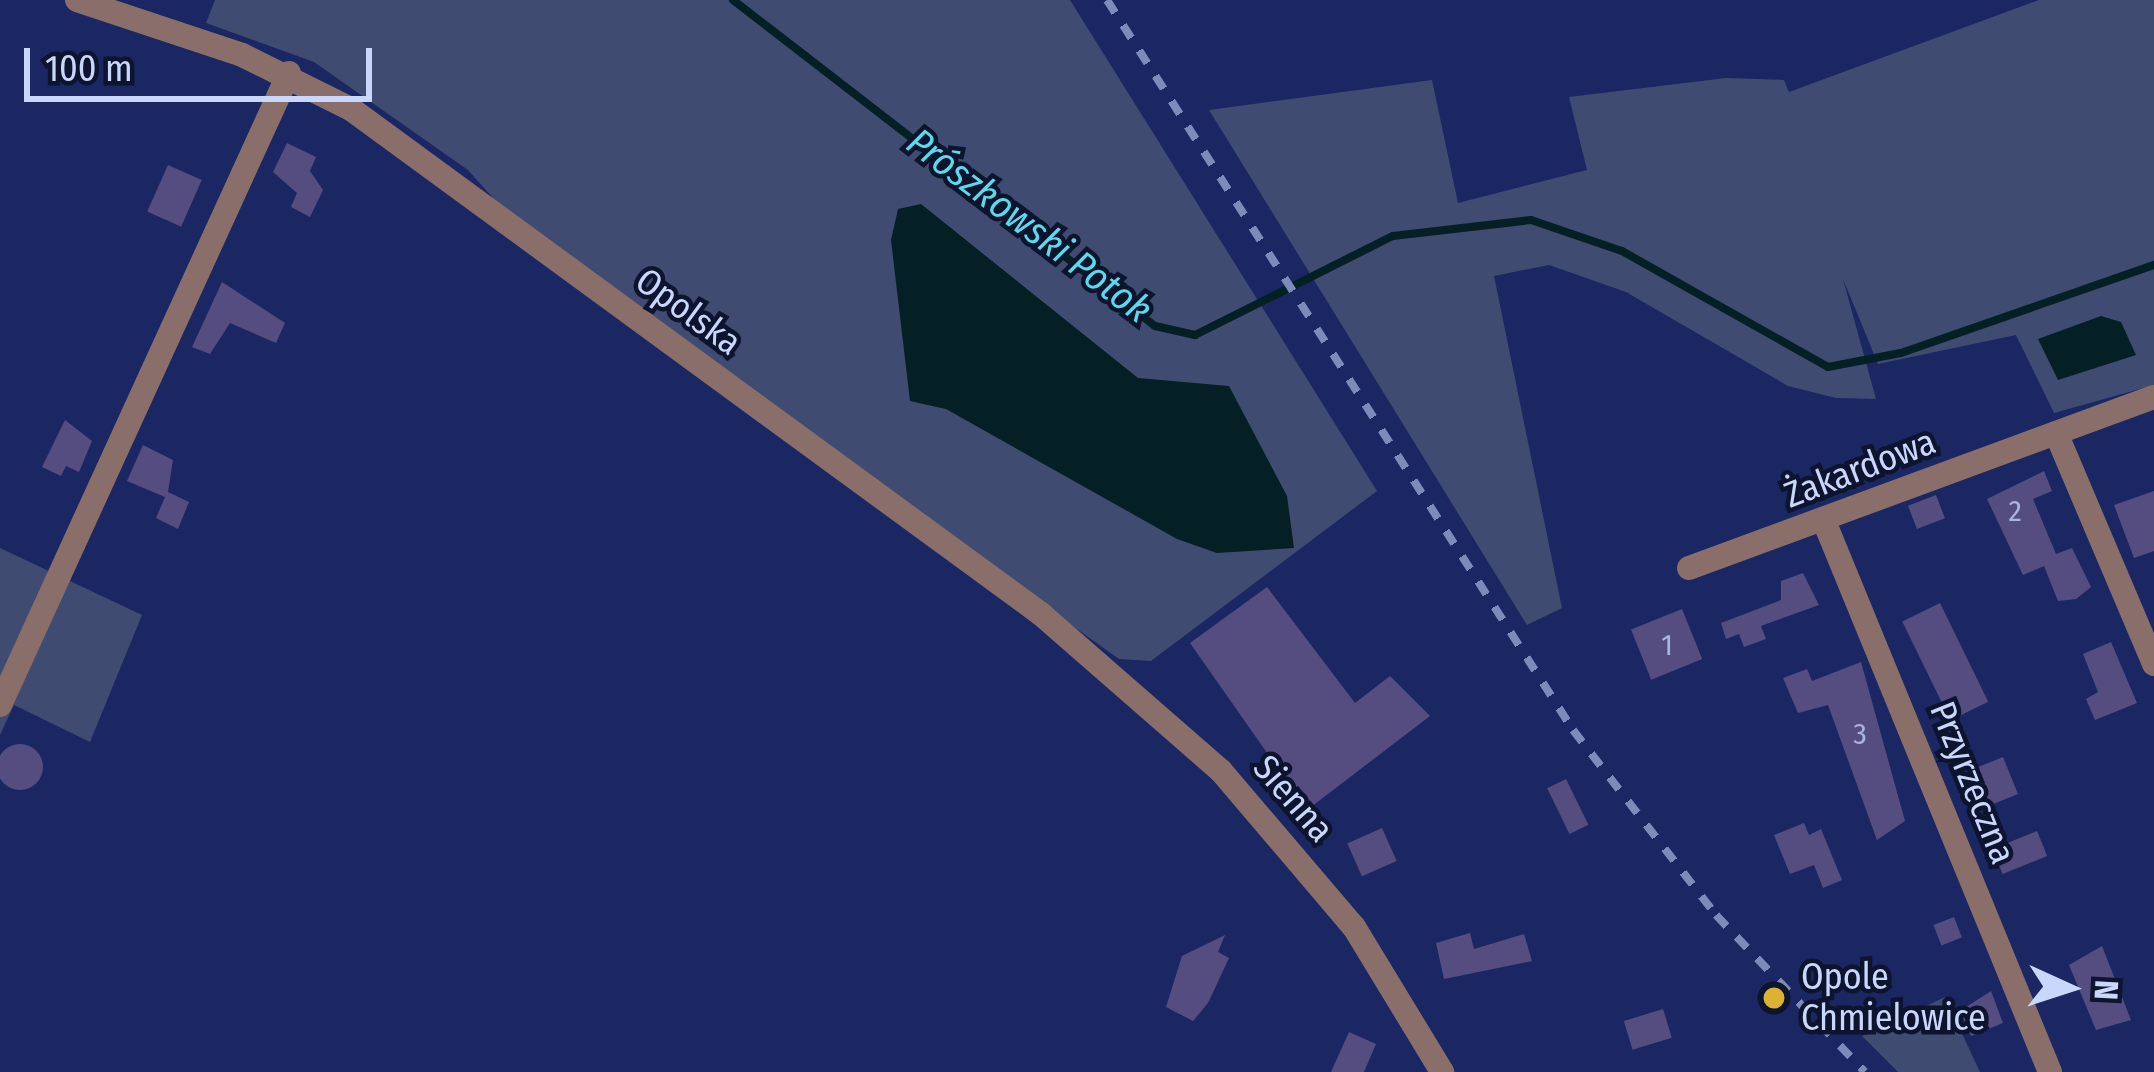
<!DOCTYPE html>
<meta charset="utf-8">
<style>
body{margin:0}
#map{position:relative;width:2154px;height:1072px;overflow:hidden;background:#1a2763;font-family:"Fira Sans Condensed",sans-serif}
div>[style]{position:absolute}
.green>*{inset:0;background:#3f4b71}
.water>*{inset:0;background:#052024}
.stream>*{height:8px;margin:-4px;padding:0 4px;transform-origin:4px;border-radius:4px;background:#052024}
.building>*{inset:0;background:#554d80;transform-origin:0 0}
.round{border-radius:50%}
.minor>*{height:24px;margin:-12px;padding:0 12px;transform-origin:12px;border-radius:12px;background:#8a6e69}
.tertiary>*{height:24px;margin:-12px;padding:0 12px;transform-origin:12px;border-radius:12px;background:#8a6e69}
.rail>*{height:8px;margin-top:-4px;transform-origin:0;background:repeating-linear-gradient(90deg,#7d8bba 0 15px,transparent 0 30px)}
.dots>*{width:33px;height:33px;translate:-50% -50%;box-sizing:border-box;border:6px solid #0d142e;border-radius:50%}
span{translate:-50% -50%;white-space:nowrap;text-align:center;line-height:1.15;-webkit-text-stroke:9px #0d142e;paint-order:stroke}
.number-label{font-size:30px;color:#acb4dd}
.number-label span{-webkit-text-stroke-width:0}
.street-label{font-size:36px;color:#c9d7fc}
.poi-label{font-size:36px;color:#c9d7fc}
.left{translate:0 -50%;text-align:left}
.water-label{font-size:39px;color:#5dd9ec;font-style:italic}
.north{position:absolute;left:2010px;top:928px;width:120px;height:120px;-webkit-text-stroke:9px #0d142e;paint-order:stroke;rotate:93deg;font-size:33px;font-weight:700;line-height:48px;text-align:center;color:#c9d7fc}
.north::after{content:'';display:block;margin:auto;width:42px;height:54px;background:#c9d7fc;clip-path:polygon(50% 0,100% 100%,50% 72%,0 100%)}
.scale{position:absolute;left:24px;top:48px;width:348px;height:54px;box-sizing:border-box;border:6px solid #c9d7fc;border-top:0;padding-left:15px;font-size:36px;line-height:42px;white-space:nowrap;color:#c9d7fc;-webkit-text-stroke:9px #0d142e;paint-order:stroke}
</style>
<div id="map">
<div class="green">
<div style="clip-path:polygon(215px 0,1070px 0,1377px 491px,1151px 661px,1119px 659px,531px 241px,468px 170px,314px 62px,206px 23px)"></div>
<div style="clip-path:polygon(2039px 0,2154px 0,2154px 385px,2054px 413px,2016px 335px,1878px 364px,1843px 279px,1876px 399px,1836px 398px,1788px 386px,1626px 292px,1549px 265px,1494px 276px,1562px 608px,1527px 625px,1209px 110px,1432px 80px,1458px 203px,1587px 170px,1569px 97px,1726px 78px,1784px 80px,1789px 92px)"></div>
<div style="clip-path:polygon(0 548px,142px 615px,90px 742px,14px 705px,0 735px)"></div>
<div style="clip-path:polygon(1945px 997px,1980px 1072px,1898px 1072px,1862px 1036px)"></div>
</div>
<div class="water">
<div style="clip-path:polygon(921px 204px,1138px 378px,1229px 386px,1287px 496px,1294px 548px,1217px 553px,1177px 539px,946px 409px,910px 401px,891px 240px,898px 209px)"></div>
<div style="clip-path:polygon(2101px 316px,2121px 322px,2136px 355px,2058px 380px,2038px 339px)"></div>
</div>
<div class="stream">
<div style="left:733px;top:0;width:533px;rotate:37.69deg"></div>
<div style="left:1155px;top:326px;width:41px;rotate:12.7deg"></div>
<div style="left:1195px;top:335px;width:221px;rotate:-26.6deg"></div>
<div style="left:1393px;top:236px;width:139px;rotate:-6.6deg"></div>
<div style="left:1531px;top:220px;width:96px;rotate:18.8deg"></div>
<div style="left:1622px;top:251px;width:236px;rotate:29.4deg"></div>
<div style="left:1828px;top:367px;width:74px;rotate:-10.9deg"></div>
<div style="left:1901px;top:353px;width:268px;rotate:-19.2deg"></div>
</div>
<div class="building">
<div style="clip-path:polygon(287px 143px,316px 157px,310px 171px,323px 190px,310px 217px,291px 207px,297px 193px,273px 172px)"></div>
<div style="left:168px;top:165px;width:37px;height:51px;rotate:24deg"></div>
<div style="clip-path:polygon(222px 282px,285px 323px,276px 343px,230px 323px,210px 354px,192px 347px)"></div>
<div style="clip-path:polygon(65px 420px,92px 441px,79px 472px,66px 466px,61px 476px,42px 467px)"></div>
<div style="clip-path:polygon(143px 445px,173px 460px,168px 492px,189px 502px,178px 529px,156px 518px,165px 497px,127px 481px)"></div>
<div style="clip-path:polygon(2044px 471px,2052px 491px,2033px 499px,2056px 554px,2072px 548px,2091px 587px,2076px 599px,2058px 601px,2044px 566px,2023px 575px,1987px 499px)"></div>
<div style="clip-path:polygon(2154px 491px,2154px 551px,2134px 558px,2114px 505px)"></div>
<div style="left:1936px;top:495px;width:25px;height:30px;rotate:69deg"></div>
<div style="clip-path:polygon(1803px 573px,1819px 605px,1761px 626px,1766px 639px,1744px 647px,1739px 634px,1726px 639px,1721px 623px,1781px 600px,1781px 581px)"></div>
<div style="clip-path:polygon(1267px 587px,1355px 703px,1390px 676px,1430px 716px,1307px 810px,1190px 643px)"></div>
<div style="left:1940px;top:603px;width:110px;height:42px;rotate:64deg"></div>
<div style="left:1682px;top:609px;width:54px;height:55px;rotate:68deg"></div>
<div style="clip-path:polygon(2111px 642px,2137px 703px,2095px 720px,2086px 699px,2098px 692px,2083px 654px)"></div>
<div style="clip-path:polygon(1861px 662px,1905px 821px,1877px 840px,1828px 705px,1798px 713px,1783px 678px,1807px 669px,1812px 681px)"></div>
<div class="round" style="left:-3px;top:744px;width:46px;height:46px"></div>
<div style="left:2003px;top:757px;width:40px;height:43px;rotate:68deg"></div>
<div style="left:1566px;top:779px;width:51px;height:21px;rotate:64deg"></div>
<div style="clip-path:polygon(1804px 823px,1809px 835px,1821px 829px,1842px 880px,1823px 888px,1814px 865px,1790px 874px,1774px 835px)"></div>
<div style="left:1382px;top:828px;width:36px;height:38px;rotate:66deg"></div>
<div style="left:2037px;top:831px;width:27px;height:48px;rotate:68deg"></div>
<div style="left:1954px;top:917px;width:22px;height:22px;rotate:69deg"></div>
<div style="clip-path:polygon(1470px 933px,1474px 949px,1524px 934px,1532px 961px,1444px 979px,1436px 943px)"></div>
<div style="clip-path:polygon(1225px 935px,1218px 952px,1229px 958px,1208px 1003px,1193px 1021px,1166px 1007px,1182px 956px)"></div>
<div style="clip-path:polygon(2102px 946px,2131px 1020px,2096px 1030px,2069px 965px)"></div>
<div style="clip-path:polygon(1991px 991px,2003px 1023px,1971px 1036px,1960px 1011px)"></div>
<div style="left:1663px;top:1009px;width:30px;height:41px;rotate:73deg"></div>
<div style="clip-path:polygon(1349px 1032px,1376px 1044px,1364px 1072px,1331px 1072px)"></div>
</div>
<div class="minor">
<div style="left:2056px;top:433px;width:251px;rotate:67deg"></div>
<div style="left:1824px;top:521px;width:596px;rotate:67.7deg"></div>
<div style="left:1689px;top:568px;width:495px;rotate:-20.2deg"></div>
<div style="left:0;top:705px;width:695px;rotate:-65.43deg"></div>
</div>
<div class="tertiary">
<div style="left:77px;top:0;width:174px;rotate:18.4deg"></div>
<div style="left:242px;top:55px;width:122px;rotate:26.4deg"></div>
<div style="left:351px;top:109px;width:855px;rotate:36.2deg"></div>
<div style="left:1041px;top:614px;width:239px;rotate:41.1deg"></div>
<div style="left:1221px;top:771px;width:205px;rotate:49.6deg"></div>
<div style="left:1354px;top:927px;width:170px;rotate:58.7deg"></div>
</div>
<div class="rail">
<div style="left:1107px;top:0;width:866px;rotate:57.45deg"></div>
<div style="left:1573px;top:730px;width:234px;rotate:52.3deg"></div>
<div style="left:1716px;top:915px;width:216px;rotate:46.5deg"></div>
</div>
<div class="dots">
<div style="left:1774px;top:998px;background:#dcb233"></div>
</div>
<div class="number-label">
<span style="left:2015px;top:511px">2</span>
<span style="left:1667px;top:645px">1</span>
<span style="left:1860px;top:734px">3</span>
</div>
<div class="street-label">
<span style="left:688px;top:312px;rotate:36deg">Opolska</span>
<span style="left:1860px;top:469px;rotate:-21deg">Żakardowa</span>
<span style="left:1972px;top:783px;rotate:68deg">Przyrzeczna</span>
<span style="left:1293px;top:799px;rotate:49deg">Sienna</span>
</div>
<div class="poi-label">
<span class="left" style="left:1801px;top:998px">Opole<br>Chmielowice</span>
</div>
<div class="water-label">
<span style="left:1029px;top:226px;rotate:37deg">Prószkowski Potok</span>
</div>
<div class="north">N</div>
<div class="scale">100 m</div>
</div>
